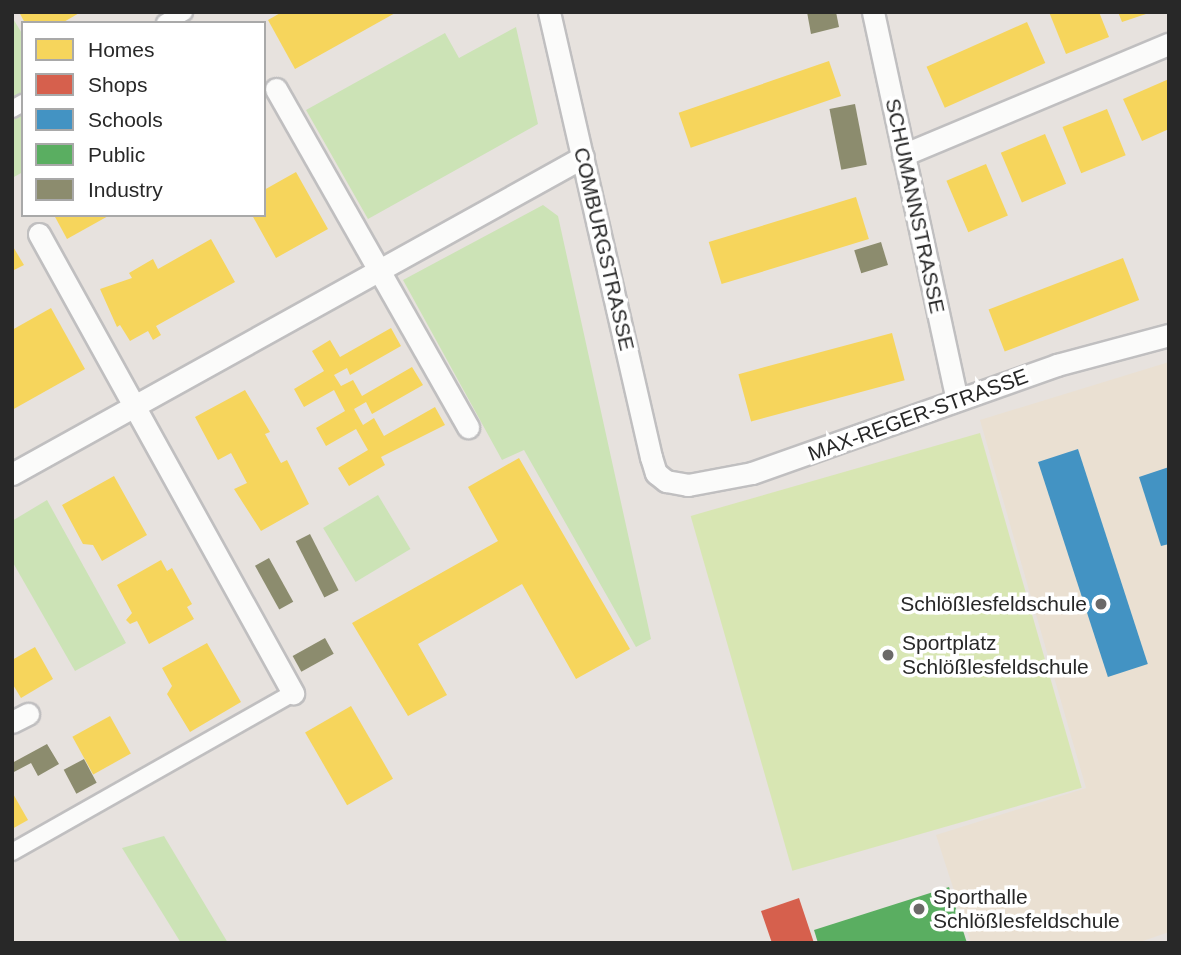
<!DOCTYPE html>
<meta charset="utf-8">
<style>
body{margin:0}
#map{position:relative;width:1181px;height:955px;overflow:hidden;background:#e7e2de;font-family:Helvetica,sans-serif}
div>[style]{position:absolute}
.education>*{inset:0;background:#eae0d2}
.green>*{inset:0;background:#cce3b6;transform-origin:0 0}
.pitch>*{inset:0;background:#d8e6b3;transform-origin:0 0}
.homes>*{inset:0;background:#f6d55c;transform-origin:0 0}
.shops>*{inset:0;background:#d6604d}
.schools>*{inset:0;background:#4393c3;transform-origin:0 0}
.public>*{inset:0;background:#5aae61}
.industry>*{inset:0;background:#8c8c6e;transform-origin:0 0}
.roads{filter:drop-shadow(2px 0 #c0bfc0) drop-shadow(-2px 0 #c0bfc0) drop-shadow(0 2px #c0bfc0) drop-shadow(0 -2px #c0bfc0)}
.pedestrian>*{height:16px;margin:-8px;padding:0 8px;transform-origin:8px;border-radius:8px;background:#fbfbfa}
.minor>*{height:21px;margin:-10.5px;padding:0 10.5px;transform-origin:10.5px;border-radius:10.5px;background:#fbfbfa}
.dots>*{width:19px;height:19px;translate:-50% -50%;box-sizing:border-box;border:4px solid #fff;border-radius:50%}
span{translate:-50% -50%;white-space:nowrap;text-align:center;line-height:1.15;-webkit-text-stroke:7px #fff;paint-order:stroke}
.street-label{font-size:21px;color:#282828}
.poi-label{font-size:21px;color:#282828}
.right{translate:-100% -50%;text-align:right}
.left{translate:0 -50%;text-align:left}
.frame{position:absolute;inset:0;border:14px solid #282828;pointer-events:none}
.legend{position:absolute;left:21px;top:21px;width:245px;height:196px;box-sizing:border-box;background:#fff;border:2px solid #a9a9a9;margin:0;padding:9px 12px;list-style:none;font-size:21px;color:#282828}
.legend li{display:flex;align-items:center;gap:14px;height:35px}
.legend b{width:35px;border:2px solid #a9a9a9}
</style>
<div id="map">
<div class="education">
<div style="clip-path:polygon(1169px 362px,1169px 932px,1137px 943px,971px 943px,936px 835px,1086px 788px,980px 420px)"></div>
</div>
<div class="green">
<div style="clip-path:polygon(12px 17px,23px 35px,23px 172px,12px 178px)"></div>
<div style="clip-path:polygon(516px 27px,538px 124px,368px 219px,306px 110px,445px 33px,459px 58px)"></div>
<div style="clip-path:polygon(543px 205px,558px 216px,651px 639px,636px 647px,524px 450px,502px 460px,403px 280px)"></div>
<div style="left:378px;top:495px;width:63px;height:64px;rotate:59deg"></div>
<div style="clip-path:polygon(47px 500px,126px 643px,75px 671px,12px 561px,12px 521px)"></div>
<div style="clip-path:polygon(164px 836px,228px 943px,181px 943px,122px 848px)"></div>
</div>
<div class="pitch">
<div style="left:980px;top:433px;width:369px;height:301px;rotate:74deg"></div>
</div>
<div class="homes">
<div style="clip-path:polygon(19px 12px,81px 12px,62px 23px,25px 23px)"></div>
<div style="clip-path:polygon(282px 12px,397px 12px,295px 69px,268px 20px)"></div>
<div style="clip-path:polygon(1049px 12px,1099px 12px,1109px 37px,1066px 54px)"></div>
<div style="clip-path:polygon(1118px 12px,1149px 12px,1149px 13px,1122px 22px)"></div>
<div style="left:1027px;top:22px;width:45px;height:110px;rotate:66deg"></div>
<div style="left:829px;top:61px;width:37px;height:159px;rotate:71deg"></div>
<div style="clip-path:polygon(1169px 79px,1169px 129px,1142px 141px,1123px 99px)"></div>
<div style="left:1107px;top:109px;width:50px;height:48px;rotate:68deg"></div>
<div style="left:1045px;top:134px;width:54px;height:48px;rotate:67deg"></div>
<div style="left:986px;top:164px;width:56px;height:43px;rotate:67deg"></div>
<div style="clip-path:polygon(296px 172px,328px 229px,276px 258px,252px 215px,264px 215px,264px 190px)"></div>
<div style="left:856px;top:197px;width:44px;height:154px;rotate:73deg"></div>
<div style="clip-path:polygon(54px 215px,110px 215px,67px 239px)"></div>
<div style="clip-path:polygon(211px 239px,235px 282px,156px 326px,161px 335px,153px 340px,148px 331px,130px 341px,120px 325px,117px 327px,100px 289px,132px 278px,129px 273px,153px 259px,158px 269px)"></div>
<div style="clip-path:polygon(12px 245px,24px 265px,12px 271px)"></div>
<div style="left:1123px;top:258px;width:45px;height:144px;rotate:69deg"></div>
<div style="clip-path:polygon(51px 308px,85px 369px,12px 410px,12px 330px)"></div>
<div style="clip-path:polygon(391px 328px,401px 346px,350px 375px,347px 368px,334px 375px,341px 386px,353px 380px,362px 396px,412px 367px,423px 385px,372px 414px,366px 402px,354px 409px,363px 425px,374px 418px,384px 436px,435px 407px,445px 425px,381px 457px,385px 465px,349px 486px,338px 468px,368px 450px,356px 429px,326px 446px,316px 428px,345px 411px,334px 390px,304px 407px,294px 389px,324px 371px,312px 351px,330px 340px,340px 357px)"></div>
<div style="left:892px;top:333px;width:49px;height:159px;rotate:75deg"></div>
<div style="clip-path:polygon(245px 390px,270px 432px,265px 434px,281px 463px,287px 460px,309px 504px,261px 531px,234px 489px,247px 483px,231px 453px,218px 460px,195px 417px)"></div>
<div style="clip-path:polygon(519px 458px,630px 649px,576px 679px,522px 584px,418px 644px,447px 695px,408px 716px,352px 623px,498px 541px,468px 487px)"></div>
<div style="clip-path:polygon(114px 476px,147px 535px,102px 561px,93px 545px,83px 544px,62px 505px)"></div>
<div style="clip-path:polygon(161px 560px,167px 571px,172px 568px,192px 604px,187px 607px,194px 619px,149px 644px,137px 621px,130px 624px,126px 620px,132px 613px,117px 585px)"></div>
<div style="clip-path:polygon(207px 643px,241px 702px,190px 732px,167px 694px,172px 686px,162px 668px)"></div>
<div style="clip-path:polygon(35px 647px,53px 679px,21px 698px,12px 683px,12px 660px)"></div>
<div style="left:351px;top:706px;width:84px;height:53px;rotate:60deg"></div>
<div style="left:110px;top:716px;width:43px;height:43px;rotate:61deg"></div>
<div style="clip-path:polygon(12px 792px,28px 820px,12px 829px)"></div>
</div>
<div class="shops">
<div style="clip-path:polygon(799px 898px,814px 943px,772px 943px,761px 911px)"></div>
</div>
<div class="schools">
<div style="left:1078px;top:449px;width:226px;height:42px;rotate:72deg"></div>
<div style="clip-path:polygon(1169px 467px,1169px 544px,1161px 546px,1139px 477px)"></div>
</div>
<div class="public">
<div style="clip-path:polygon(949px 887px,967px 943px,818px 943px,814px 930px)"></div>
</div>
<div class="industry">
<div style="clip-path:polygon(807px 12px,836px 12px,839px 27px,811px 34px)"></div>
<div style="left:855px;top:104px;width:62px;height:26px;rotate:79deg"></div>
<div style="left:881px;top:242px;width:24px;height:28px;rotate:73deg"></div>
<div style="left:310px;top:534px;width:63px;height:16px;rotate:63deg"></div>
<div style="left:269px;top:558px;width:50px;height:16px;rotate:61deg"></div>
<div style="left:325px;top:638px;width:18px;height:37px;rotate:61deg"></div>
<div style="clip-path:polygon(47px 744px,59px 764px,38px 776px,31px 763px,12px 773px,12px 763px)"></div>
<div style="left:84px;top:759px;width:27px;height:23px;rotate:62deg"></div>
</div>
<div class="roads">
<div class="pedestrian">
<div style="left:165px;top:23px;width:22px;rotate:-30deg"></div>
<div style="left:12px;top:109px;width:13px;rotate:-29deg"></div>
<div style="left:12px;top:852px;width:323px;rotate:-29.5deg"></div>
</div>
<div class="minor">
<div style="left:549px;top:12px;width:457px;rotate:77.1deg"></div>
<div style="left:651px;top:457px;width:17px;rotate:73deg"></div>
<div style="left:656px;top:473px;width:13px;rotate:39deg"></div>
<div style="left:666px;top:481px;width:22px;rotate:10deg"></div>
<div style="left:688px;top:485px;width:65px;rotate:-10.6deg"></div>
<div style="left:752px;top:473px;width:324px;rotate:-19.5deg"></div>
<div style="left:1057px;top:365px;width:116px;rotate:-15deg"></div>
<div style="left:873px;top:12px;width:396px;rotate:77.8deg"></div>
<div style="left:276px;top:89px;width:389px;rotate:60.4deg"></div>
<div style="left:903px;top:155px;width:288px;rotate:-22.7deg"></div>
<div style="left:39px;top:234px;width:525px;rotate:61.04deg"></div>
<div style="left:12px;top:474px;width:653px;rotate:-29.04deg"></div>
<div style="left:12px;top:722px;width:18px;rotate:-27deg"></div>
</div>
</div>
<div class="dots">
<div style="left:1101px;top:604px;background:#6b6968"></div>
<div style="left:888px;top:655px;background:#6b6968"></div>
<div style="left:919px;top:909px;background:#6b6968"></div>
</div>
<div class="street-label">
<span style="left:915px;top:206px;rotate:78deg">SCHUMANNSTRASSE</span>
<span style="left:604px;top:249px;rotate:77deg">COMBURGSTRASSE</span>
<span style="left:918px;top:415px;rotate:-20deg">MAX-REGER-STRASSE</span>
</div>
<div class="poi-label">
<span class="right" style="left:1087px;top:604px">Schlößlesfeldschule</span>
<span class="left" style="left:902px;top:655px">Sportplatz<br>Schlößlesfeldschule</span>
<span class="left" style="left:933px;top:909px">Sporthalle<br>Schlößlesfeldschule</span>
</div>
<div class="frame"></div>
<ul class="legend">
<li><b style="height:19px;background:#f6d55c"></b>Homes</li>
<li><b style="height:19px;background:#d6604d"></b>Shops</li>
<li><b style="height:19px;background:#4393c3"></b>Schools</li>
<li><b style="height:19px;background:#5aae61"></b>Public</li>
<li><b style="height:19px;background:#8c8c6e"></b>Industry</li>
</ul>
</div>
